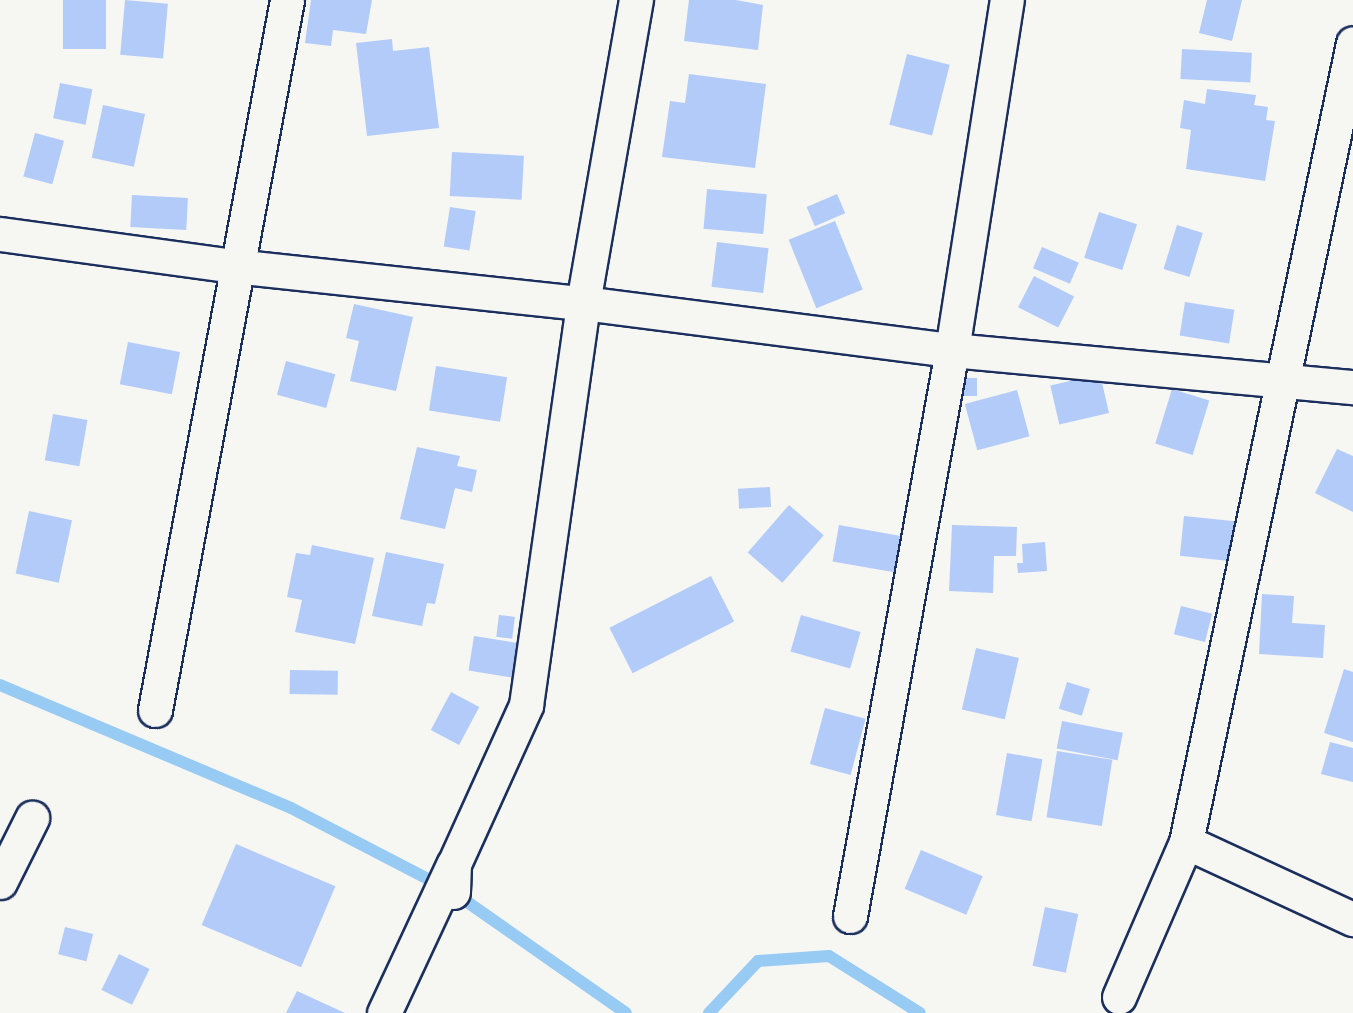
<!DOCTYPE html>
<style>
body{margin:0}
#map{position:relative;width:1353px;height:1013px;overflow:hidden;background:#f6f6f2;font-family:"Patrick Hand",sans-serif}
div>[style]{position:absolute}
.stream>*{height:12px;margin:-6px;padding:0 6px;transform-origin:6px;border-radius:6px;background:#97cbf4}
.building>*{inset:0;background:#b3cbf9;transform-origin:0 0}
.roads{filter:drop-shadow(2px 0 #1b2f5e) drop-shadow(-2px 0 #1b2f5e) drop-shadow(0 2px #1b2f5e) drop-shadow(0 -2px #1b2f5e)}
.street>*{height:33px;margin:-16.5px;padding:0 16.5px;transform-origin:16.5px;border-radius:16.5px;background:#f6f6f2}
span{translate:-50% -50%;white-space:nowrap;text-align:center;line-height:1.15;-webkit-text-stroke:4.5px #f6f6f2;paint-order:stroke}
</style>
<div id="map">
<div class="stream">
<div style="left:0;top:685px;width:316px;rotate:22.9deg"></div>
<div style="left:291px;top:808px;width:182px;rotate:27.4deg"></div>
<div style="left:453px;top:892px;width:211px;rotate:35deg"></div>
<div style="left:709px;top:1013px;width:71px;rotate:-46.7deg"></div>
<div style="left:758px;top:961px;width:71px;rotate:-4deg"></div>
<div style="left:829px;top:956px;width:107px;rotate:32.1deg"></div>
</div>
<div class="building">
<div style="left:63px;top:0;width:43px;height:49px"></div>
<div style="left:125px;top:0;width:43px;height:55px;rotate:5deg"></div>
<div style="clip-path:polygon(311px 0,372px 0,366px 34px,333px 30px,331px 46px,305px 43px)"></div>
<div style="clip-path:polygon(689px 0,736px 0,763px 5px,758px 50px,684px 41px)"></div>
<div style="clip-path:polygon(1207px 0,1242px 0,1232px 41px,1199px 33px)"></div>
<div style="clip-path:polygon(392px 39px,393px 51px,429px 47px,439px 128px,367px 136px,356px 43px)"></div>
<div style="left:1182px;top:49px;width:70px;height:30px;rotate:3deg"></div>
<div style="left:907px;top:54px;width:44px;height:73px;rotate:14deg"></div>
<div style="clip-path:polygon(689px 74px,766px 84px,755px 168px,662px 157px,670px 101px,685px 103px)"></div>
<div style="left:60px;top:83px;width:33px;height:36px;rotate:11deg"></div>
<div style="clip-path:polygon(1207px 89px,1256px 95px,1254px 105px,1268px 107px,1266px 120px,1275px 121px,1265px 181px,1186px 169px,1191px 130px,1180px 128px,1184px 100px,1205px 104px)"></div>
<div style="left:103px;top:105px;width:43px;height:54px;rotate:12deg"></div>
<div style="left:35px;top:133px;width:30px;height:45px;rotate:15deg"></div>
<div style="left:452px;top:152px;width:72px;height:44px;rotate:3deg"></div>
<div style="left:707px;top:189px;width:60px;height:40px;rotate:5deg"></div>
<div style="left:837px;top:194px;width:21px;height:33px;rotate:67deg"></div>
<div style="left:132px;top:195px;width:56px;height:32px;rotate:3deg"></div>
<div style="left:450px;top:207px;width:26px;height:40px;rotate:9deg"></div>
<div style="left:1099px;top:212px;width:40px;height:48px;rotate:18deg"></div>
<div style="left:835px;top:221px;width:74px;height:50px;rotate:68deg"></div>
<div style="left:1177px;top:225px;width:27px;height:46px;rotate:17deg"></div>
<div style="left:717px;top:242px;width:52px;height:45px;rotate:7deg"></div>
<div style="left:1042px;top:247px;width:40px;height:23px;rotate:23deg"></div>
<div style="left:1034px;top:276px;width:45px;height:35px;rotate:27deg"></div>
<div style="left:1185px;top:302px;width:50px;height:34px;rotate:9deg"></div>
<div style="clip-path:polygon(354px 304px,413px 317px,396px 391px,350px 381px,359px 341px,346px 338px)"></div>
<div style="left:128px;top:342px;width:53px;height:43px;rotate:11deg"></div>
<div style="left:286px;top:361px;width:51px;height:35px;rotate:15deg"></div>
<div style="left:436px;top:366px;width:72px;height:45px;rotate:9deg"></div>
<div style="left:1100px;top:374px;width:40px;height:51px;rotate:77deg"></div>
<div style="left:977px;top:378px;width:18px;height:20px;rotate:90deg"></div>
<div style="left:1172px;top:389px;width:39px;height:57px;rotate:17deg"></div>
<div style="left:1017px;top:390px;width:48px;height:54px;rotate:75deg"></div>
<div style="left:53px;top:414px;width:35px;height:47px;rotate:10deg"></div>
<div style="clip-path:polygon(417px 447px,460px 456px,457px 466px,477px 470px,472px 492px,455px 488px,445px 529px,400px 519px)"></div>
<div style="clip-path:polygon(1337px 449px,1353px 456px,1353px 512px,1315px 493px)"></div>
<div style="left:770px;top:487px;width:20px;height:32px;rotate:87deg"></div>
<div style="left:789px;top:505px;width:46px;height:63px;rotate:41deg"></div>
<div style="left:29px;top:511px;width:44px;height:64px;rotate:12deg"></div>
<div style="left:1184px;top:516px;width:56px;height:40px;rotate:6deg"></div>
<div style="left:839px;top:525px;width:67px;height:37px;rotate:10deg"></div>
<div style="clip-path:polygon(952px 525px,1017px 527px,1016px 556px,994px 556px,993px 593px,949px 591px)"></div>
<div style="clip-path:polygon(1045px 542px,1047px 571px,1018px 573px,1017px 563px,1023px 563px,1022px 544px)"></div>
<div style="clip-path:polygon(312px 545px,374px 558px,355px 644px,295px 632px,302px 600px,287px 597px,296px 553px,310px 555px)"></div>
<div style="clip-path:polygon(386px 552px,444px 564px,435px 604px,427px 603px,422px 626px,372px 616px)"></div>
<div style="left:711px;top:576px;width:51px;height:114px;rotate:63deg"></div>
<div style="clip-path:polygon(1262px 594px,1294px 596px,1292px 623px,1325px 625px,1323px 658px,1259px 654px)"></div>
<div style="left:1181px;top:606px;width:32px;height:29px;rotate:14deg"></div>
<div style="left:499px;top:615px;width:16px;height:22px;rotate:7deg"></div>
<div style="left:801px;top:615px;width:62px;height:38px;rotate:16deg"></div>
<div style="left:474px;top:636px;width:44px;height:35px;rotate:9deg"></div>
<div style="left:976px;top:648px;width:44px;height:63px;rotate:13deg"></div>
<div style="clip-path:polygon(1344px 669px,1353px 672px,1353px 742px,1324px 733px)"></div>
<div style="left:290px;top:670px;width:48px;height:24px;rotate:1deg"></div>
<div style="left:1067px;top:682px;width:24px;height:28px;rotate:17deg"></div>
<div style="left:451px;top:692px;width:32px;height:43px;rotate:28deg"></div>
<div style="left:825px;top:708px;width:42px;height:58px;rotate:15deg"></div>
<div style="left:1062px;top:721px;width:62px;height:28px;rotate:11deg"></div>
<div style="clip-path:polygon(1330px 742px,1353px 748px,1353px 782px,1321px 774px)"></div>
<div style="left:1057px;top:751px;width:56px;height:67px;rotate:9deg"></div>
<div style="left:1007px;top:753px;width:36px;height:63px;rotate:10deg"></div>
<div style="left:236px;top:844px;width:108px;height:88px;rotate:23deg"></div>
<div style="left:921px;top:850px;width:67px;height:42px;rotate:23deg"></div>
<div style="left:1045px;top:907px;width:34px;height:60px;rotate:12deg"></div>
<div style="left:65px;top:927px;width:29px;height:28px;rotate:14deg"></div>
<div style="left:119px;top:954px;width:34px;height:40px;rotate:26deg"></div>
<div style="clip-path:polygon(297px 991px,345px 1013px,286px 1013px)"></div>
</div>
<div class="roads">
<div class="street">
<div style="left:0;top:234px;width:236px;rotate:7.8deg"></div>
<div style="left:234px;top:266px;width:351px;rotate:6.1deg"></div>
<div style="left:583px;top:303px;width:372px;rotate:7.3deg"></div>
<div style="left:952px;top:350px;width:403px;rotate:5.3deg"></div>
<div style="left:155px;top:710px;width:722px;rotate:-79.47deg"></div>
<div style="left:1186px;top:842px;width:184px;rotate:24.8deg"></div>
<div style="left:0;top:882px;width:72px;rotate:-63.4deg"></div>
<div style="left:453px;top:892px;width:28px;rotate:-88deg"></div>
<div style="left:454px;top:864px;width:175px;rotate:-65.6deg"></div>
<div style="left:526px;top:705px;width:406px;rotate:-81.9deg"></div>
<div style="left:583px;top:303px;width:308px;rotate:-80.1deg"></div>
<div style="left:850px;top:916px;width:575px;rotate:-79.78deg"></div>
<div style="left:952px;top:350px;width:354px;rotate:-81.1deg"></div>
<div style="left:1119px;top:997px;width:169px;rotate:-66.6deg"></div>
<div style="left:1186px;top:842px;width:816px;rotate:-78.19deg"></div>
<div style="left:384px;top:1013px;width:163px;rotate:-65deg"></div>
</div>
</div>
</div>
